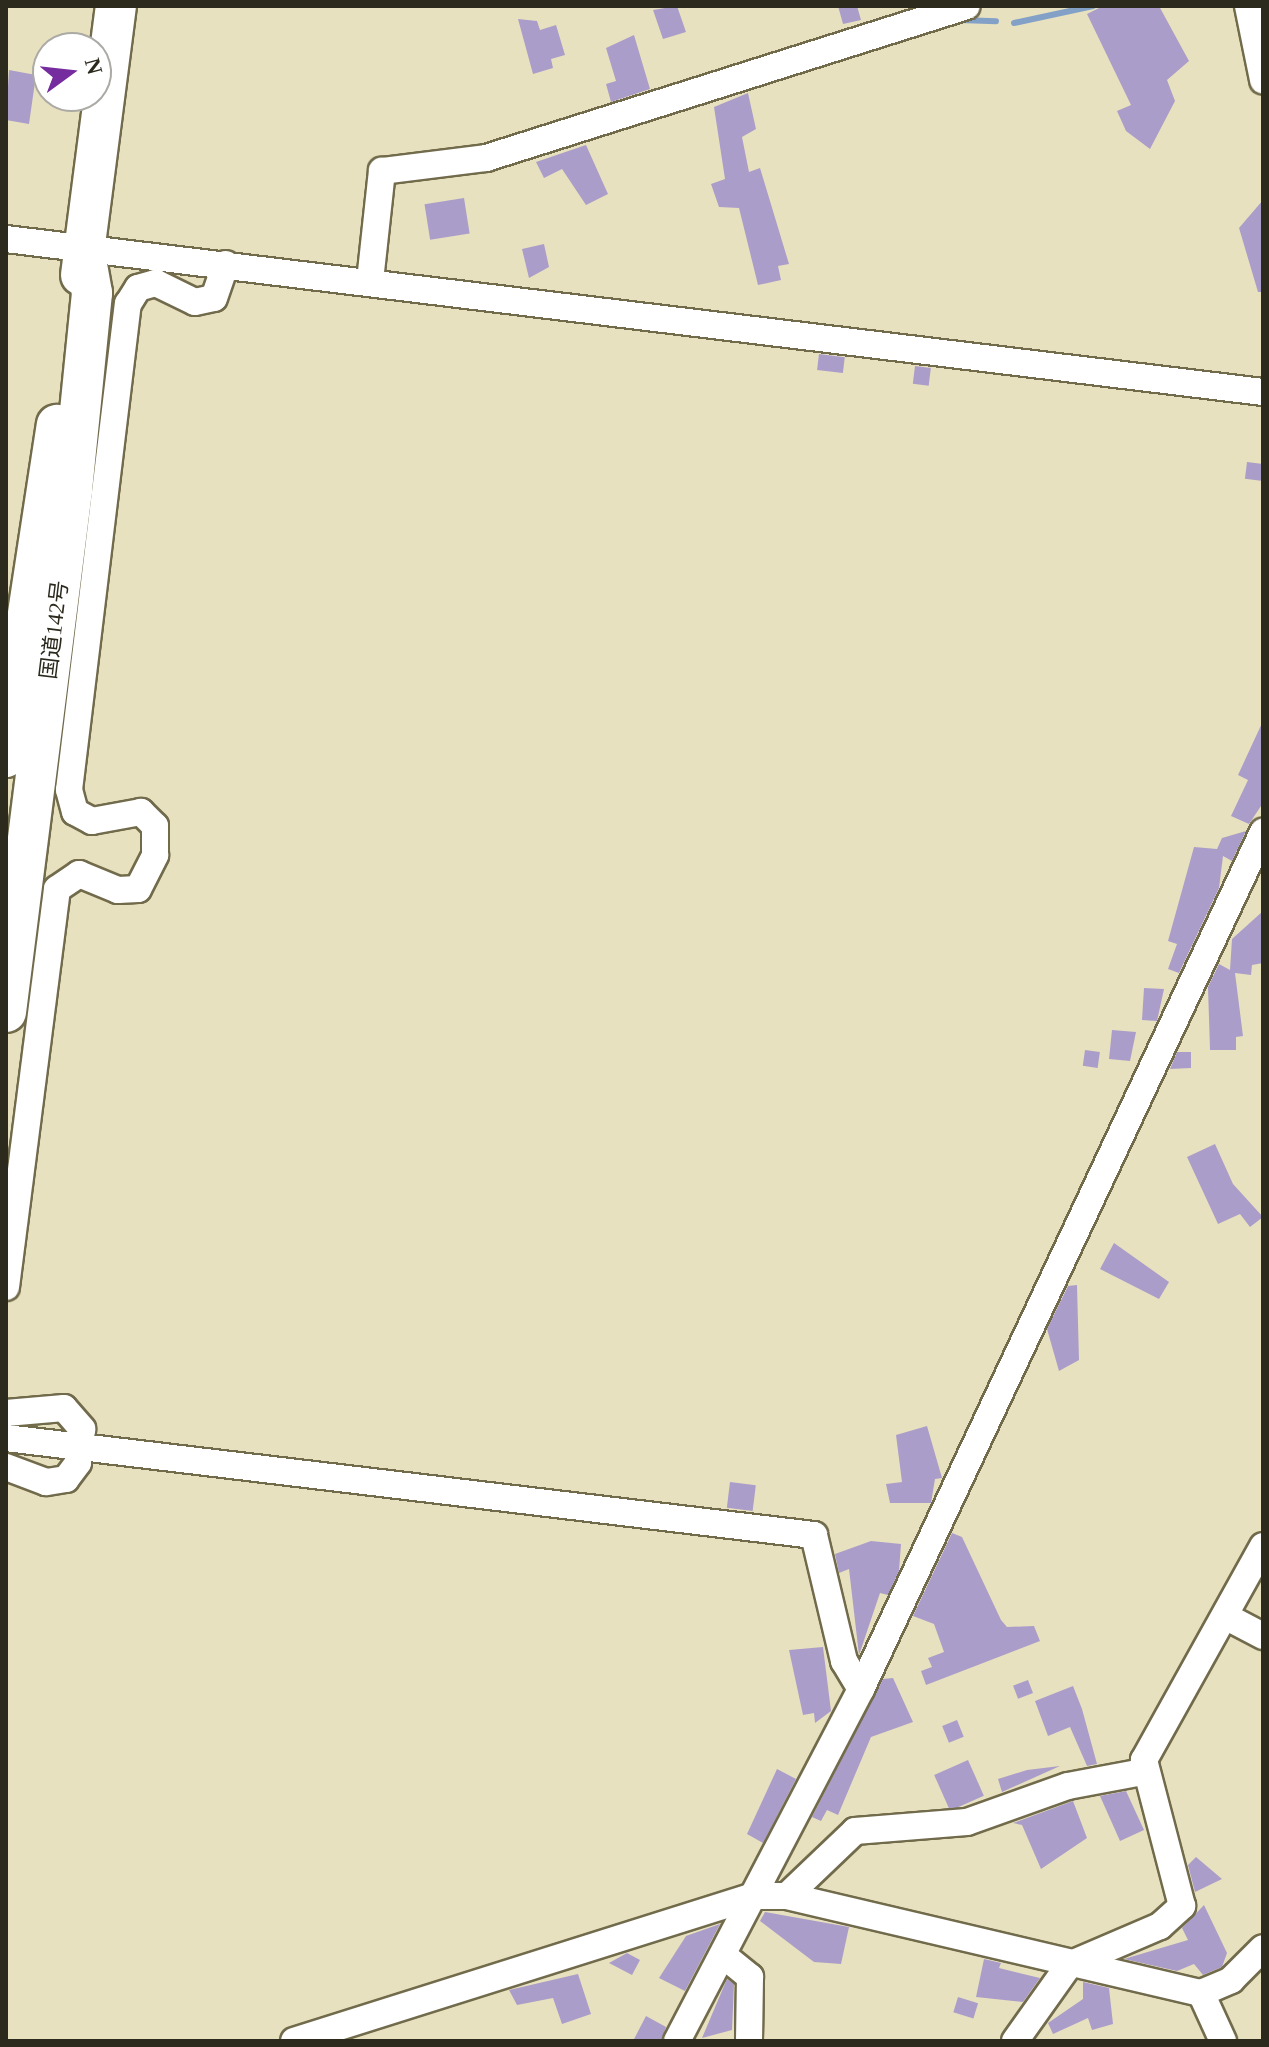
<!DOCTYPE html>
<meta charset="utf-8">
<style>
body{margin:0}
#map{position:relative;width:1269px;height:2047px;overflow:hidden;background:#e8e1bf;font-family:"Times New Roman","Noto Sans JP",serif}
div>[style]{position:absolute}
.stream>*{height:6px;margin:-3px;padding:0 3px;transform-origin:3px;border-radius:3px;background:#83a1c7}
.building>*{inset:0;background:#ab9dc9;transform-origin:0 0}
.roads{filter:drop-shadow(2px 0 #716b4c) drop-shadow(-2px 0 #716b4c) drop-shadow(0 2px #716b4c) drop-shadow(0 -2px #716b4c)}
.minor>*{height:26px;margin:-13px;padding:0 13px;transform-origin:13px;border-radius:13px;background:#fff}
.highway>*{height:40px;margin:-20px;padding:0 20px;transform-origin:20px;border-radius:20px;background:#fff}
span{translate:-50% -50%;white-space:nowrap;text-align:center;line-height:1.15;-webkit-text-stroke:6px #fff;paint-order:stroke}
.street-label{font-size:22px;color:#2c2a1d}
.frame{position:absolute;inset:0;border:8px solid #2c2a1d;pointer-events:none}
.north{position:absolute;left:32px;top:32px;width:80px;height:80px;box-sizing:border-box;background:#fff;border:2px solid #abaaa5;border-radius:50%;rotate:75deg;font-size:22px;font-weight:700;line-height:32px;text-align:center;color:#2c2a1d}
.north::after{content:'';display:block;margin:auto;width:28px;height:36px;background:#752c9e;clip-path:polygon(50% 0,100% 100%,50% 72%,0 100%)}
</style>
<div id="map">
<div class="stream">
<div style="left:960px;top:20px;width:36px;rotate:2deg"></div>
<div style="left:1014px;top:23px;width:81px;rotate:-12.1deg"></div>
</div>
<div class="building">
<div style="clip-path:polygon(677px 6px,686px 32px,663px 39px,653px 10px)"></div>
<div style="clip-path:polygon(838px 6px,857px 6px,861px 20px,843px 24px)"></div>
<div style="clip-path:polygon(1103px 6px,1159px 6px,1189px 61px,1167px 80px,1175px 101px,1150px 149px,1126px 131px,1117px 111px,1131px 105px,1087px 14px)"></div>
<div style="clip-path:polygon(518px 19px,537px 21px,540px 30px,556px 25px,565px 55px,551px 59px,553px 68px,533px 74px)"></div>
<div style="clip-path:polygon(634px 35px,650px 89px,611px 102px,606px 84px,616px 81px,606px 48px)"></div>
<div style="clip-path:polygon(9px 70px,36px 75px,29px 124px,6px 120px)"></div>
<div style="clip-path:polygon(748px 93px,756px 129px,742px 137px,749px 172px,760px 168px,789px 264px,778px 266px,781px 280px,758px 285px,739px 208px,719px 207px,711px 184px,725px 179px,714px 107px)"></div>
<div style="clip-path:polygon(586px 145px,608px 194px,586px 205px,562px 169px,544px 178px,536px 162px)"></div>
<div style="left:464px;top:198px;width:36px;height:40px;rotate:81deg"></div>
<div style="clip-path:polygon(1263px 200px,1263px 292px,1258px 292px,1239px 228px)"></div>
<div style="clip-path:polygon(544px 244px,549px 267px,529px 278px,522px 249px)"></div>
<div style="left:819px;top:354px;width:26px;height:16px;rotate:7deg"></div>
<div style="left:915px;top:366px;width:16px;height:18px;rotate:7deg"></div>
<div style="left:1247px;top:462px;width:16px;height:17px;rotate:7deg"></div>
<div style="clip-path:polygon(1263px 721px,1263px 803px,1249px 824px,1231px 816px,1248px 780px,1238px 775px)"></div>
<div style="clip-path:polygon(1246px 831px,1232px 861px,1223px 856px,1219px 888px,1179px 973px,1168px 969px,1177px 944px,1168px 941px,1194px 847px,1217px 849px,1222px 838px)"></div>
<div style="clip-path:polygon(1263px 911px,1263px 963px,1252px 965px,1251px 975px,1235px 973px,1243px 1036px,1236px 1037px,1236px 1050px,1210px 1050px,1208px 987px,1219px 964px,1230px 970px,1232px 939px)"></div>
<div style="clip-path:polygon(1144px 988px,1164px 989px,1157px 1021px,1142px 1020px)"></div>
<div style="clip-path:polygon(1112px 1030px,1136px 1032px,1130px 1061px,1109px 1059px)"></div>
<div style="left:1085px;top:1050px;width:15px;height:16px;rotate:8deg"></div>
<div style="clip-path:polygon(1177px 1052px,1191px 1052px,1191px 1068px,1170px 1069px)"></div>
<div style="clip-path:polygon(1215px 1144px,1233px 1184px,1263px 1217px,1250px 1227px,1240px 1214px,1218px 1224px,1187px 1157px)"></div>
<div style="clip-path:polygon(1114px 1243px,1169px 1282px,1159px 1299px,1100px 1269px)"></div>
<div style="clip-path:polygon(1077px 1285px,1079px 1360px,1059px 1371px,1047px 1329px,1068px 1286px)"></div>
<div style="clip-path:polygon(927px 1426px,942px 1478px,935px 1479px,931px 1503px,890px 1503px,886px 1484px,902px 1482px,896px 1435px)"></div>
<div style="left:730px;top:1482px;width:26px;height:26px;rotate:7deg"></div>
<div style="clip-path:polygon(952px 1533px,962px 1537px,1001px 1620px,1007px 1627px,1034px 1626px,1040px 1641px,926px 1685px,921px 1671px,932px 1667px,928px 1658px,944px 1652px,934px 1624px,913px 1616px)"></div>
<div style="clip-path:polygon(871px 1541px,901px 1544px,899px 1571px,888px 1595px,880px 1593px,859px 1655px,849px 1569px,839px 1573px,835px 1554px)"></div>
<div style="clip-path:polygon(823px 1647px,831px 1711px,815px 1723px,814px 1713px,803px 1715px,789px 1650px)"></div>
<div style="clip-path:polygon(893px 1678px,913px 1722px,871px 1737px,838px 1815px,827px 1810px,821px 1821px,812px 1817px,883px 1679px)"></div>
<div style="left:1028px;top:1680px;width:14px;height:16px;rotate:69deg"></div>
<div style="clip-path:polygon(1073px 1686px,1082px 1709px,1097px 1764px,1087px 1766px,1070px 1727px,1048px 1736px,1035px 1701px)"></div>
<div style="left:957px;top:1720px;width:18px;height:16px;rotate:68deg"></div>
<div style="left:968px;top:1760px;width:39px;height:37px;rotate:66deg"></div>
<div style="clip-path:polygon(1060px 1766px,1002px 1792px,998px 1779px,1027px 1770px)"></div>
<div style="clip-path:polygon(777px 1769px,796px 1779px,763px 1843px,747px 1834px)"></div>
<div style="clip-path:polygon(1126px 1791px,1144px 1830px,1120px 1841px,1100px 1796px)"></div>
<div style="clip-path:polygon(1073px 1801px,1087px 1838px,1041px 1869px,1022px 1825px,1013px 1823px)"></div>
<div style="clip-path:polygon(1196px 1857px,1222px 1879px,1195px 1892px,1188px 1865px)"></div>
<div style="clip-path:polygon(1204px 1905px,1227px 1953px,1222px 1967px,1203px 1975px,1194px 1964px,1177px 1971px,1124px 1959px,1188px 1940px,1182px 1928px)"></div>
<div style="clip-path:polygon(765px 1912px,849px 1927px,841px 1964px,814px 1962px,760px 1921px)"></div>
<div style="clip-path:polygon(720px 1924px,685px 1991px,659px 1978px,686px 1936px)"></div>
<div style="clip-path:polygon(627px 1953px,640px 1960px,632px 1975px,609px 1963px)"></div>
<div style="clip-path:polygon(984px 1959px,1001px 1963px,999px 1968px,1040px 1978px,1023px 2002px,976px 1997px)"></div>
<div style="clip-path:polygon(578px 1974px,591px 2014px,562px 2024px,553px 1998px,517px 2005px,509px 1990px)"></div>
<div style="clip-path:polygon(727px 1979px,734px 1984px,732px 2030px,702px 2038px)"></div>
<div style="clip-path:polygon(1083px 1982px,1109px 1988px,1113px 2024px,1092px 2030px,1088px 2018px,1053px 2034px,1048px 2023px,1083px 1999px)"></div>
<div style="left:958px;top:1997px;width:21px;height:16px;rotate:17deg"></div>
<div style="clip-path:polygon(646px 2016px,666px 2027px,661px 2041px,633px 2041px)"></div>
</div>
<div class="roads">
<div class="minor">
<div style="left:1248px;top:6px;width:76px;rotate:78.5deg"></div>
<div style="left:6px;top:239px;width:1266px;rotate:6.94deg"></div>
<div style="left:370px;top:281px;width:111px;rotate:-83.8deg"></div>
<div style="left:382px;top:171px;width:105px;rotate:-7.1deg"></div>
<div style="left:486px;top:158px;width:504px;rotate:-17.54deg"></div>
<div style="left:6px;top:1287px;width:401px;rotate:-82.7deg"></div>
<div style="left:57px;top:889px;width:27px;rotate:-34deg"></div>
<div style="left:79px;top:874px;width:42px;rotate:22.3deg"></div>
<div style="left:118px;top:890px;width:20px;rotate:-3deg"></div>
<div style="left:138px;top:889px;width:38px;rotate:-63deg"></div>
<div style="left:155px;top:855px;width:29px;rotate:-90deg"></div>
<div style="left:155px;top:826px;width:20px;rotate:-135deg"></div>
<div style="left:141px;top:812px;width:50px;rotate:169.6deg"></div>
<div style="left:92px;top:821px;width:19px;rotate:-152deg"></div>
<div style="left:75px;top:812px;width:23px;rotate:-105deg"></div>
<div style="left:69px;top:790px;width:490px;rotate:-83.1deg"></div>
<div style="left:128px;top:304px;width:19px;rotate:-58deg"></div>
<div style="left:138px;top:288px;width:19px;rotate:-16deg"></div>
<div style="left:156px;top:283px;width:43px;rotate:26deg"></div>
<div style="left:195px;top:302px;width:19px;rotate:-12deg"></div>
<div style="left:214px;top:298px;width:36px;rotate:-71deg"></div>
<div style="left:6px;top:1413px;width:58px;rotate:-4.9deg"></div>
<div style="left:64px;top:1408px;width:28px;rotate:49deg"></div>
<div style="left:82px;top:1429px;width:34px;rotate:97deg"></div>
<div style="left:78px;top:1463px;width:20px;rotate:127deg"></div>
<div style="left:66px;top:1479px;width:20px;rotate:171deg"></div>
<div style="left:46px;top:1482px;width:43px;rotate:-159.4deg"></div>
<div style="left:6px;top:1438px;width:814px;rotate:6.85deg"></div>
<div style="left:814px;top:1535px;width:130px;rotate:76.6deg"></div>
<div style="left:844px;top:1661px;width:33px;rotate:59deg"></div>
<div style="left:1225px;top:1616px;width:43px;rotate:27.8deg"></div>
<div style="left:787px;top:1896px;width:94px;rotate:-43.7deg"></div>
<div style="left:855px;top:1831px;width:112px;rotate:-4.6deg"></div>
<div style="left:967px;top:1822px;width:107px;rotate:-19.6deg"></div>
<div style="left:1068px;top:1786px;width:76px;rotate:-10.6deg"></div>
<div style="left:723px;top:1955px;width:35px;rotate:39deg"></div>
<div style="left:750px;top:1977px;width:64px;rotate:90.9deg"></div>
<div style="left:1201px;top:1993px;width:53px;rotate:65.4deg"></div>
<div style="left:294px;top:2041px;width:483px;rotate:-17.5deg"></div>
<div style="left:755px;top:1896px;width:32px"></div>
<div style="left:787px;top:1896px;width:425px;rotate:13.2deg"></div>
<div style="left:1201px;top:1993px;width:33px;rotate:-23deg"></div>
<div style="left:1231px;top:1980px;width:45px;rotate:-45deg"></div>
<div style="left:677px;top:2041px;width:397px;rotate:-62.4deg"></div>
<div style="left:861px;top:1689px;width:947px;rotate:-64.87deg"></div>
<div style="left:1015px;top:2041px;width:93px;rotate:-54.6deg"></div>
<div style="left:1069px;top:1965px;width:99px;rotate:-23.2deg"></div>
<div style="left:1160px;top:1926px;width:30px;rotate:-42deg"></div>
<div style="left:1182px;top:1906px;width:151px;rotate:-104.6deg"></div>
<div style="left:1144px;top:1760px;width:245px;rotate:-60.9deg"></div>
</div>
<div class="highway">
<div style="left:81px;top:275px;width:271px;rotate:-82.6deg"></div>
<div style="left:6px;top:757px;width:336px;rotate:-81.3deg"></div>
<div style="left:6px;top:1012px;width:526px;rotate:-82.79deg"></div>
<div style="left:72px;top:490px;width:198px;rotate:-84.2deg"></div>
<div style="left:92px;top:293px;width:46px;rotate:-100.1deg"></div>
</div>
</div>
<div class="street-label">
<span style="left:54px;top:630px;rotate:-83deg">国道142号</span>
</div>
<div class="frame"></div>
<div class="north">N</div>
</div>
